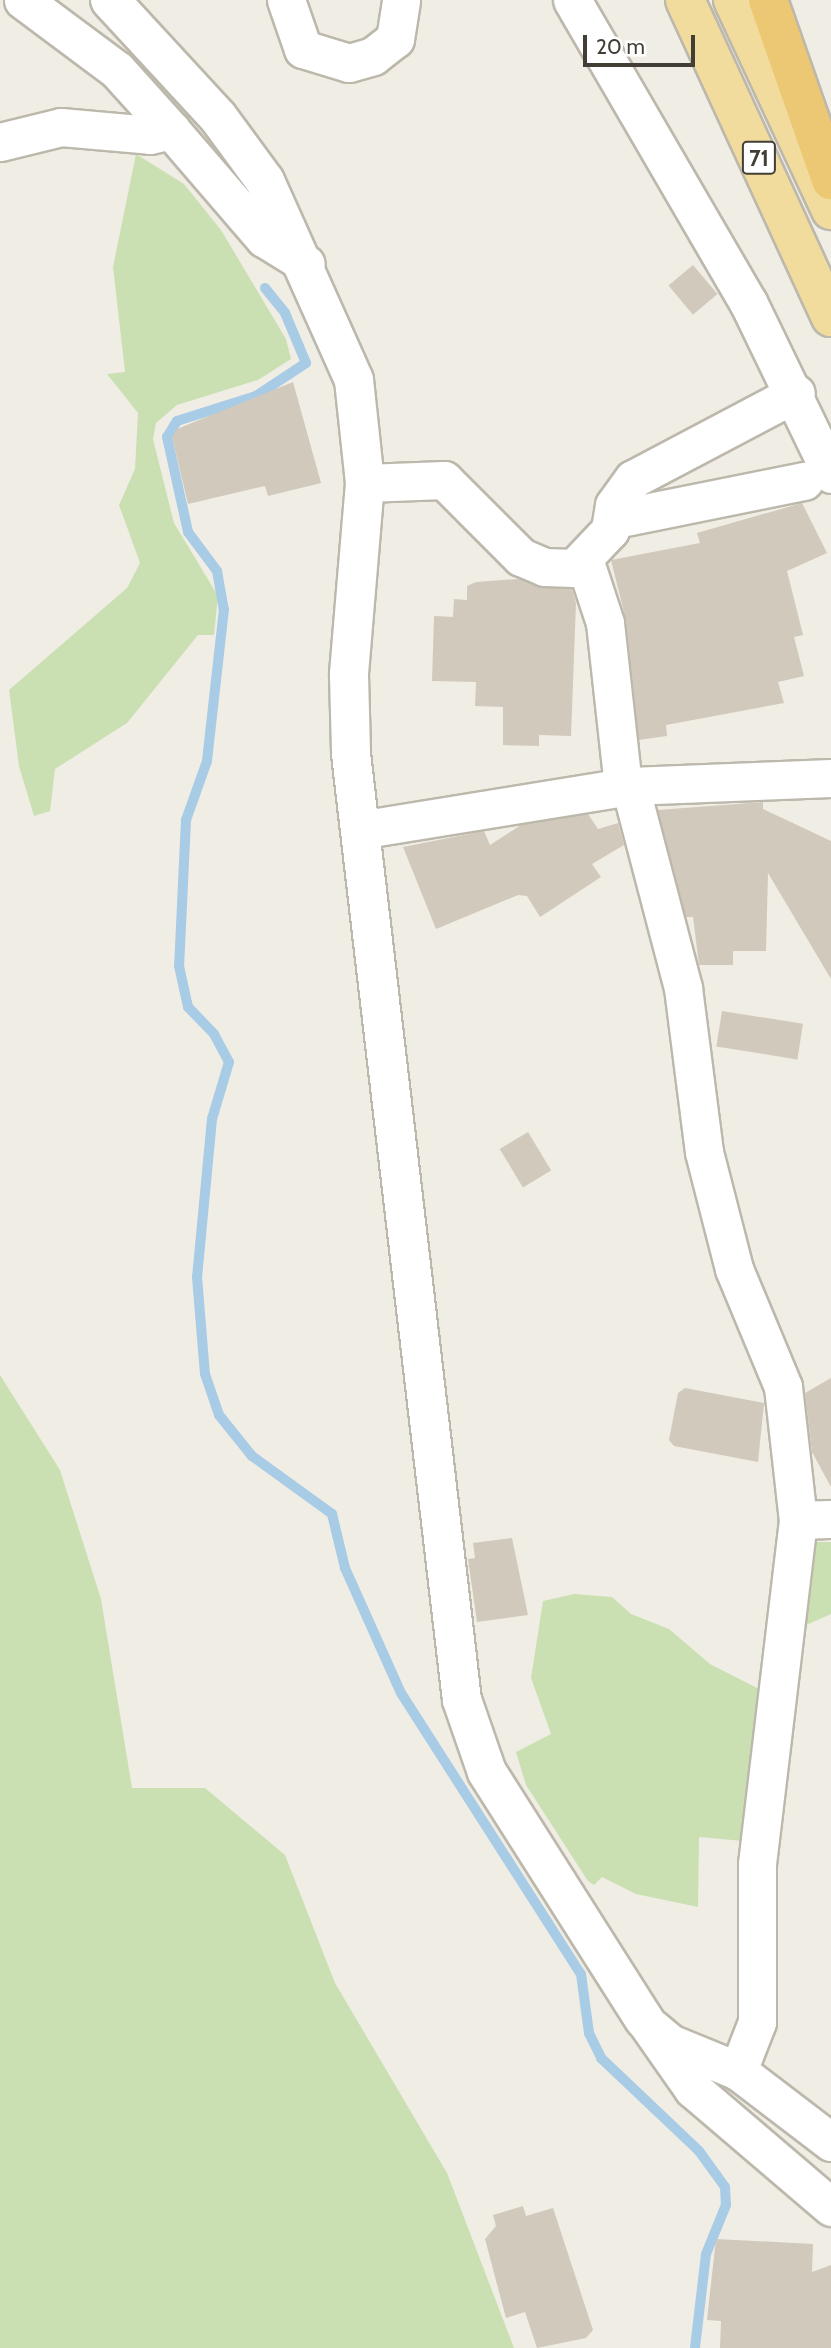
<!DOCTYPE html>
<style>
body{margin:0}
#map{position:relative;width:831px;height:2348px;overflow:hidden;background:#f0ede5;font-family:Cabin,sans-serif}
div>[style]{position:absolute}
.green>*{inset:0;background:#cae0b2}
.stream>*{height:10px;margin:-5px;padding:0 5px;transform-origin:5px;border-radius:5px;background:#a8cbe6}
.building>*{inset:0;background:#d0c9bc;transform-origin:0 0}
.roads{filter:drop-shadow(2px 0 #bdb8ac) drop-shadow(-2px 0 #bdb8ac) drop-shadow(0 2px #bdb8ac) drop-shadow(0 -2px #bdb8ac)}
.minor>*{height:37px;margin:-18.5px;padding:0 18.5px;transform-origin:18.5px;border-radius:18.5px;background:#fff}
.tertiary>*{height:38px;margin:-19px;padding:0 19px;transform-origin:19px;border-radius:19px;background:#fff}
.primary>*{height:38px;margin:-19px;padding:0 19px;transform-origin:19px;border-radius:19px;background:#f2dc9d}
.motorway>*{height:38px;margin:-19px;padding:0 19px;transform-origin:19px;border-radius:19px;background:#ecc874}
span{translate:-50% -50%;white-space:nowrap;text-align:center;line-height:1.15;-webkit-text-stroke:5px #fff;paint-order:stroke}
.shield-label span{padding:2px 5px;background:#fff;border:2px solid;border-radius:5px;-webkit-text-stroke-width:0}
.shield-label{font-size:23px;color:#423d35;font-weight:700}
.scale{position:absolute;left:583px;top:35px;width:112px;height:32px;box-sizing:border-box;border:4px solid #423d35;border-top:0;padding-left:9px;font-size:21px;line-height:24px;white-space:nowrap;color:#423d35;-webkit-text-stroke:5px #fff;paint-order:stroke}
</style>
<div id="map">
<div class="green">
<div style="clip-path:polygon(136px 154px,184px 184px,221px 230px,286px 339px,291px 359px,258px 380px,177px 405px,156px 423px,153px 439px,174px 523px,218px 596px,214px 635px,198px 635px,127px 723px,55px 769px,50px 811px,34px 816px,19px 766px,9px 690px,127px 588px,140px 563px,119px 505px,135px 469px,138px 413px,107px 374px,125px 372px,113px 267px)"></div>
<div style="clip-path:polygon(0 1375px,60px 1470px,101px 1599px,132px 1788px,205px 1788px,285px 1855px,335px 1983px,447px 2173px,514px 2348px,0 2348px)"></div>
<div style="clip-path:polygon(814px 1542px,831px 1542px,831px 1614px,795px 1630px,806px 1548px)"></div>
<div style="clip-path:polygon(574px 1594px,612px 1597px,631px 1614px,669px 1629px,710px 1664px,765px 1692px,754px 1842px,699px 1837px,698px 1907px,636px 1894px,602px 1877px,594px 1885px,588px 1881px,526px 1785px,516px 1752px,551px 1734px,531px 1678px,543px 1601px)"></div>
</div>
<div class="stream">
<div style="left:265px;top:288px;width:32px;rotate:51deg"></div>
<div style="left:285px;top:313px;width:54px;rotate:67.2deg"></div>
<div style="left:306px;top:363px;width:60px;rotate:146.6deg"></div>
<div style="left:256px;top:396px;width:83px;rotate:162.4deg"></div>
<div style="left:177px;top:421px;width:19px;rotate:122deg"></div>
<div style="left:167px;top:437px;width:97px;rotate:77.5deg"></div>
<div style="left:188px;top:532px;width:49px;rotate:53.4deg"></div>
<div style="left:217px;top:571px;width:39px;rotate:80deg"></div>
<div style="left:224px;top:609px;width:153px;rotate:96.4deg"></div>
<div style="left:207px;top:761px;width:63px;rotate:109.6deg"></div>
<div style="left:186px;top:820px;width:146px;rotate:92.7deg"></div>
<div style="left:179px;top:966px;width:42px;rotate:77.6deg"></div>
<div style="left:188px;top:1007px;width:37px;rotate:46deg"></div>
<div style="left:214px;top:1034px;width:32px;rotate:62deg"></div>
<div style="left:229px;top:1062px;width:59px;rotate:106.6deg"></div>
<div style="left:212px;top:1119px;width:159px;rotate:95.4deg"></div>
<div style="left:197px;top:1277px;width:97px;rotate:85.3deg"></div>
<div style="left:205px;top:1374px;width:43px;rotate:71.1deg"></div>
<div style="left:219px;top:1415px;width:53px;rotate:51.2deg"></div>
<div style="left:252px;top:1456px;width:99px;rotate:35.9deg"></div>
<div style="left:332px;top:1514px;width:56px;rotate:76.5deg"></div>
<div style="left:345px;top:1568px;width:137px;rotate:65.9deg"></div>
<div style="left:401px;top:1693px;width:334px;rotate:57.4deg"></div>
<div style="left:581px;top:1974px;width:60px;rotate:82.3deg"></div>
<div style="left:589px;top:2033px;width:28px;rotate:64deg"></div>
<div style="left:601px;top:2058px;width:135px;rotate:43.5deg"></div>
<div style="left:699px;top:2151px;width:44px;rotate:54.2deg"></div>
<div style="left:725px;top:2187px;width:18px;rotate:87deg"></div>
<div style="left:726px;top:2205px;width:53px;rotate:112.2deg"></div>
<div style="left:706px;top:2254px;width:95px;rotate:96.7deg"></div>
</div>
<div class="building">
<div style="left:693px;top:265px;width:38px;height:32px;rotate:50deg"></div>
<div style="clip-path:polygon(293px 382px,321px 483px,268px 496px,265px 486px,188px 504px,172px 437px,177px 429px)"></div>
<div style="clip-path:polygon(802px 503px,827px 553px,787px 571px,803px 635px,794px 637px,804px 676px,778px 682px,784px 703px,666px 725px,667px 736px,639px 740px,626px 620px,611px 560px,700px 543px,697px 533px)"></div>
<div style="clip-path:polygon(518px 579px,572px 589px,576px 603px,571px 736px,539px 735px,539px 746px,503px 745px,503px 707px,475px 706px,476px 682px,432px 681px,434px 616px,453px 617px,454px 599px,467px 600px,467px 586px,476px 582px)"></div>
<div style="clip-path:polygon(763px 802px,763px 809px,831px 841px,831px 979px,768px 873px,766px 951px,733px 951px,733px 965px,699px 965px,693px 917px,686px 917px,658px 810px)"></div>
<div style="clip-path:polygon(588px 814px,598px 829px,618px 823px,624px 845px,592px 864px,601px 877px,540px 917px,527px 896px,518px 895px,436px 929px,403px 847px,484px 831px,490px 845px,521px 825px)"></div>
<div style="left:722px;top:1011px;width:82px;height:36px;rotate:9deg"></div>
<div style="left:528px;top:1132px;width:45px;height:33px;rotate:59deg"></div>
<div style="clip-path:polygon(831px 1378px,831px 1487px,812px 1452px,805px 1393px)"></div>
<div style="clip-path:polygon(685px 1388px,764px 1403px,758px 1462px,674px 1446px,669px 1440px,678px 1393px)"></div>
<div style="clip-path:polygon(512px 1538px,528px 1615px,477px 1622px,468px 1559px,475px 1558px,473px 1543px)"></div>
<div style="clip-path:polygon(523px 2206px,526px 2216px,553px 2208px,593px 2330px,586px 2338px,537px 2348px,525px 2312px,506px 2318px,485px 2239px,496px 2226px,493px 2215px)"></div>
<div style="clip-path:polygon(716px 2239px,813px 2244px,812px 2272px,831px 2265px,831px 2348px,720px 2348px,721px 2321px,707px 2320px)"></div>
</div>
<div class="roads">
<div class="minor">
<div style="left:23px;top:0;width:117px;rotate:36.7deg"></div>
<div style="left:117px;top:70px;width:81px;rotate:48deg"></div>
<div style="left:286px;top:0;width:52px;rotate:70.9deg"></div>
<div style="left:303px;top:49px;width:48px;rotate:16.9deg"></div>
<div style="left:349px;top:63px;width:25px;rotate:-16deg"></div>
<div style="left:373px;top:56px;width:28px;rotate:-38deg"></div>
<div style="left:395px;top:39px;width:39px;rotate:-81deg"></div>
<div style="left:572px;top:0;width:350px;rotate:59.8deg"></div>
<div style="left:748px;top:302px;width:191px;rotate:64.2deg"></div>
<div style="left:0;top:142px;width:63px;rotate:-13.8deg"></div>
<div style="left:61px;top:127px;width:89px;rotate:5.1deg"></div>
<div style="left:150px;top:135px;width:22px;rotate:-13deg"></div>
<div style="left:171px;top:130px;width:143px;rotate:49.3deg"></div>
<div style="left:264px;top:238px;width:49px;rotate:31.8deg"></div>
<div style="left:365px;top:483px;width:79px;rotate:-2.2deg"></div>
<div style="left:444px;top:480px;width:109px;rotate:45deg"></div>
<div style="left:521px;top:557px;width:25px;rotate:23deg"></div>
<div style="left:544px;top:567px;width:30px;rotate:2deg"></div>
<div style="left:574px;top:568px;width:52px;rotate:-46.5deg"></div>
<div style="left:610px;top:530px;width:25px;rotate:-81deg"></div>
<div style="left:614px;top:505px;width:32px;rotate:-54deg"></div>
<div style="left:633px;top:479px;width:184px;rotate:-27.8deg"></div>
<div style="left:615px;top:519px;width:193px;rotate:-11.4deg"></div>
<div style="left:585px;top:562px;width:64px;rotate:71.8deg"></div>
<div style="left:605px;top:623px;width:165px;rotate:83.7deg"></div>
<div style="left:630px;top:786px;width:209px;rotate:75.3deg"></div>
<div style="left:683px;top:988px;width:165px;rotate:82.7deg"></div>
<div style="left:704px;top:1152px;width:121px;rotate:75.6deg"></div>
<div style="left:734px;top:1269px;width:128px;rotate:67.4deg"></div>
<div style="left:783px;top:1387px;width:134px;rotate:83.6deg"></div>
<div style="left:798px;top:1520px;width:346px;rotate:96.8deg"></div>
<div style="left:757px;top:1864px;width:158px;rotate:90deg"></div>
<div style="left:757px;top:2022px;width:53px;rotate:111.2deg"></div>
<div style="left:359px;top:830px;width:275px;rotate:-9.2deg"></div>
<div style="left:630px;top:786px;width:201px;rotate:-2.3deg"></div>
<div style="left:798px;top:1520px;width:33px;rotate:-2deg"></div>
<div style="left:644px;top:2019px;width:85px;rotate:55deg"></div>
<div style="left:693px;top:2089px;width:182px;rotate:40.5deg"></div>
<div style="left:652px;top:2028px;width:23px;rotate:40deg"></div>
<div style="left:670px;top:2043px;width:74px;rotate:22.4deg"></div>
<div style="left:738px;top:2071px;width:117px;rotate:37.4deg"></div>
</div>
<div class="tertiary">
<div style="left:110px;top:0;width:159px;rotate:47.3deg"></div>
<div style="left:218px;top:117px;width:79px;rotate:53.7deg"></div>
<div style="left:265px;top:181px;width:218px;rotate:65.9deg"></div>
<div style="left:354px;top:380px;width:104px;rotate:83.9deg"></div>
<div style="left:365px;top:483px;width:193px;rotate:94.8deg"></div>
<div style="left:349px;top:675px;width:79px;rotate:88.5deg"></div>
<div style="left:351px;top:754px;width:952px;rotate:83.31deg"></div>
<div style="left:462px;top:1700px;width:76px;rotate:70.9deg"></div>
<div style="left:487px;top:1772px;width:293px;rotate:57.6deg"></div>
</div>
<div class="primary">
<div style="left:685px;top:0;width:349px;rotate:65.3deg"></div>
<div style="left:733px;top:0;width:232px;rotate:65deg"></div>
</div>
<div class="motorway">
<div style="left:768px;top:0;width:191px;rotate:70.7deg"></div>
</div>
</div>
<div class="shield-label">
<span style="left:759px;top:158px">71</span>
</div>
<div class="scale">20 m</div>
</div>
